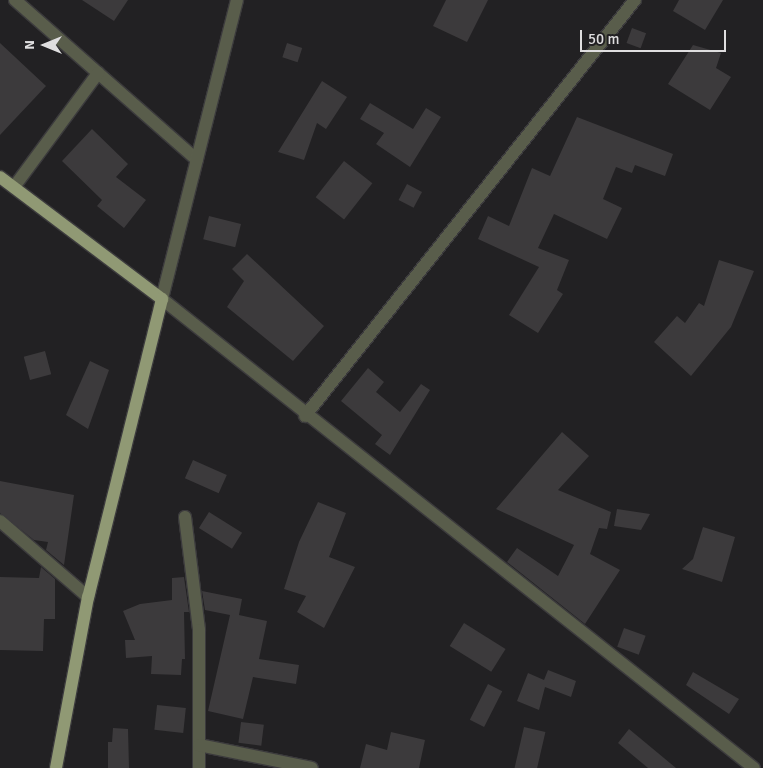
<!DOCTYPE html>
<style>
body{margin:0}
#map{position:relative;width:763px;height:768px;overflow:hidden;background:#222123;font-family:Signika,sans-serif}
div>[style]{position:absolute}
.building>*{inset:0;background:#3c3a3c;transform-origin:0 0}
.roads{filter:drop-shadow(1px 0 #3c3b3d) drop-shadow(-1px 0 #3c3b3d) drop-shadow(0 1px #3c3b3d) drop-shadow(0 -1px #3c3b3d)}
.minor>*{height:12px;margin:-6px;padding:0 6px;transform-origin:6px;border-radius:6px;background:#595d4b}
.major>*{height:12px;margin:-6px;padding:0 6px;transform-origin:6px;border-radius:6px;background:#909974}
span{translate:-50% -50%;white-space:nowrap;text-align:center;line-height:1.15;-webkit-text-stroke:4.5px #222123;paint-order:stroke}
.north{position:absolute;left:20px;top:20px;width:50px;height:50px;-webkit-text-stroke:4px #222123;paint-order:stroke;rotate:270deg;font-size:14px;font-weight:700;line-height:20px;text-align:center;color:#dfdedf}
.north::after{content:'';display:block;margin:auto;width:18px;height:22px;background:#dfdedf;clip-path:polygon(50% 0,100% 100%,50% 72%,0 100%)}
.scale{position:absolute;left:580px;top:30px;width:146px;height:22px;box-sizing:border-box;border:2px solid #dfdedf;border-top:0;padding-left:6px;font-size:15px;line-height:18px;white-space:nowrap;color:#dfdedf;-webkit-text-stroke:4px #222123;paint-order:stroke}
</style>
<div id="map">
<div class="building">
<div style="clip-path:polygon(82px 0,128px 0,114px 21px)"></div>
<div style="clip-path:polygon(446px 0,488px 0,467px 42px,433px 26px)"></div>
<div style="clip-path:polygon(679px 0,723px 0,705px 30px,673px 11px)"></div>
<div style="left:632px;top:28px;width:15px;height:16px;rotate:20deg"></div>
<div style="clip-path:polygon(0 43px,46px 86px,0 135px)"></div>
<div style="left:287px;top:43px;width:16px;height:15px;rotate:18deg"></div>
<div style="clip-path:polygon(693px 45px,721px 53px,716px 68px,731px 77px,710px 110px,668px 84px)"></div>
<div style="clip-path:polygon(322px 81px,347px 97px,326px 129px,317px 123px,304px 160px,278px 152px)"></div>
<div style="clip-path:polygon(370px 103px,413px 129px,426px 108px,441px 117px,410px 167px,376px 144px,384px 133px,360px 119px)"></div>
<div style="clip-path:polygon(577px 117px,673px 154px,665px 176px,635px 165px,632px 173px,616px 167px,603px 199px,622px 208px,607px 239px,554px 214px,538px 248px,569px 260px,557px 290px,563px 294px,538px 333px,509px 315px,539px 267px,478px 239px,488px 216px,509px 226px,532px 168px,550px 176px)"></div>
<div style="clip-path:polygon(92px 129px,128px 164px,116px 177px,146px 200px,124px 228px,97px 206px,102px 200px,62px 161px)"></div>
<div style="left:344px;top:161px;width:36px;height:46px;rotate:38deg"></div>
<div style="left:407px;top:184px;width:17px;height:18px;rotate:28deg"></div>
<div style="left:209px;top:216px;width:33px;height:24px;rotate:14deg"></div>
<div style="clip-path:polygon(247px 254px,324px 326px,293px 361px,227px 307px,244px 281px,232px 269px)"></div>
<div style="clip-path:polygon(719px 260px,754px 271px,731px 327px,691px 376px,654px 342px,677px 316px,685px 323px,699px 303px,704px 306px)"></div>
<div style="left:45px;top:351px;width:24px;height:22px;rotate:75deg"></div>
<div style="clip-path:polygon(90px 361px,109px 370px,88px 429px,66px 415px)"></div>
<div style="clip-path:polygon(368px 368px,384px 382px,376px 392px,400px 412px,421px 384px,430px 390px,390px 455px,375px 444px,382px 435px,341px 401px)"></div>
<div style="clip-path:polygon(562px 432px,589px 456px,558px 490px,611px 512px,607px 529px,599px 528px,590px 554px,620px 570px,585px 624px,507px 562px,517px 548px,558px 576px,574px 545px,496px 509px)"></div>
<div style="left:193px;top:460px;width:37px;height:20px;rotate:24deg"></div>
<div style="clip-path:polygon(0 481px,74px 495px,64px 565px,46px 550px,48px 542px,34px 540px,0 513px)"></div>
<div style="clip-path:polygon(318px 502px,346px 513px,329px 557px,355px 567px,324px 628px,297px 612px,306px 596px,284px 589px,299px 542px)"></div>
<div style="clip-path:polygon(617px 509px,650px 514px,641px 530px,614px 526px)"></div>
<div style="left:209px;top:512px;width:39px;height:19px;rotate:32deg"></div>
<div style="clip-path:polygon(703px 527px,735px 537px,722px 582px,682px 569px,693px 559px)"></div>
<div style="clip-path:polygon(41px 567px,55px 579px,55px 619px,44px 619px,43px 651px,0 650px,0 577px,39px 578px)"></div>
<div style="clip-path:polygon(184px 577px,189px 612px,184px 612px,185px 659px,182px 659px,181px 675px,151px 674px,152px 656px,126px 658px,125px 640px,135px 640px,123px 611px,140px 604px,172px 600px,172px 578px)"></div>
<div style="clip-path:polygon(202px 591px,242px 599px,239px 615px,267px 621px,259px 659px,299px 665px,296px 684px,253px 677px,243px 719px,208px 711px,230px 615px,205px 610px)"></div>
<div style="left:464px;top:623px;width:49px;height:27px;rotate:32deg"></div>
<div style="left:624px;top:628px;width:23px;height:20px;rotate:20deg"></div>
<div style="clip-path:polygon(548px 670px,576px 681px,571px 697px,545px 687px,539px 710px,517px 701px,528px 673px,544px 680px)"></div>
<div style="clip-path:polygon(693px 672px,739px 699px,729px 714px,686px 685px)"></div>
<div style="left:488px;top:684px;width:16px;height:40px;rotate:27deg"></div>
<div style="left:157px;top:705px;width:29px;height:25px;rotate:6deg"></div>
<div style="left:241px;top:722px;width:23px;height:21px;rotate:7deg"></div>
<div style="left:524px;top:727px;width:22px;height:42px;rotate:13deg"></div>
<div style="clip-path:polygon(113px 728px,128px 729px,129px 768px,108px 768px,108px 742px,112px 742px)"></div>
<div style="clip-path:polygon(629px 729px,676px 768px,648px 768px,618px 743px)"></div>
<div style="clip-path:polygon(391px 732px,425px 740px,419px 768px,360px 768px,366px 744px,387px 750px)"></div>
</div>
<div class="roads">
<div class="minor">
<div style="left:15px;top:0;width:242px;rotate:41.3deg"></div>
<div style="left:237px;top:0;width:308px;rotate:104.1deg"></div>
<div style="left:162px;top:299px;width:755px;rotate:38.39deg"></div>
<div style="left:14px;top:187px;width:142px;rotate:-53.6deg"></div>
<div style="left:305px;top:416px;width:531px;rotate:-51.58deg"></div>
<div style="left:185px;top:517px;width:114px;rotate:82.9deg"></div>
<div style="left:199px;top:630px;width:138px;rotate:90deg"></div>
<div style="left:0;top:521px;width:116px;rotate:40.8deg"></div>
<div style="left:199px;top:745px;width:115px;rotate:11.5deg"></div>
</div>
<div class="major">
<div style="left:0;top:177px;width:203px;rotate:37deg"></div>
<div style="left:162px;top:299px;width:307px;rotate:103.9deg"></div>
<div style="left:88px;top:597px;width:174px;rotate:100.6deg"></div>
</div>
</div>
<div class="north">N</div>
<div class="scale">50 m</div>
</div>
